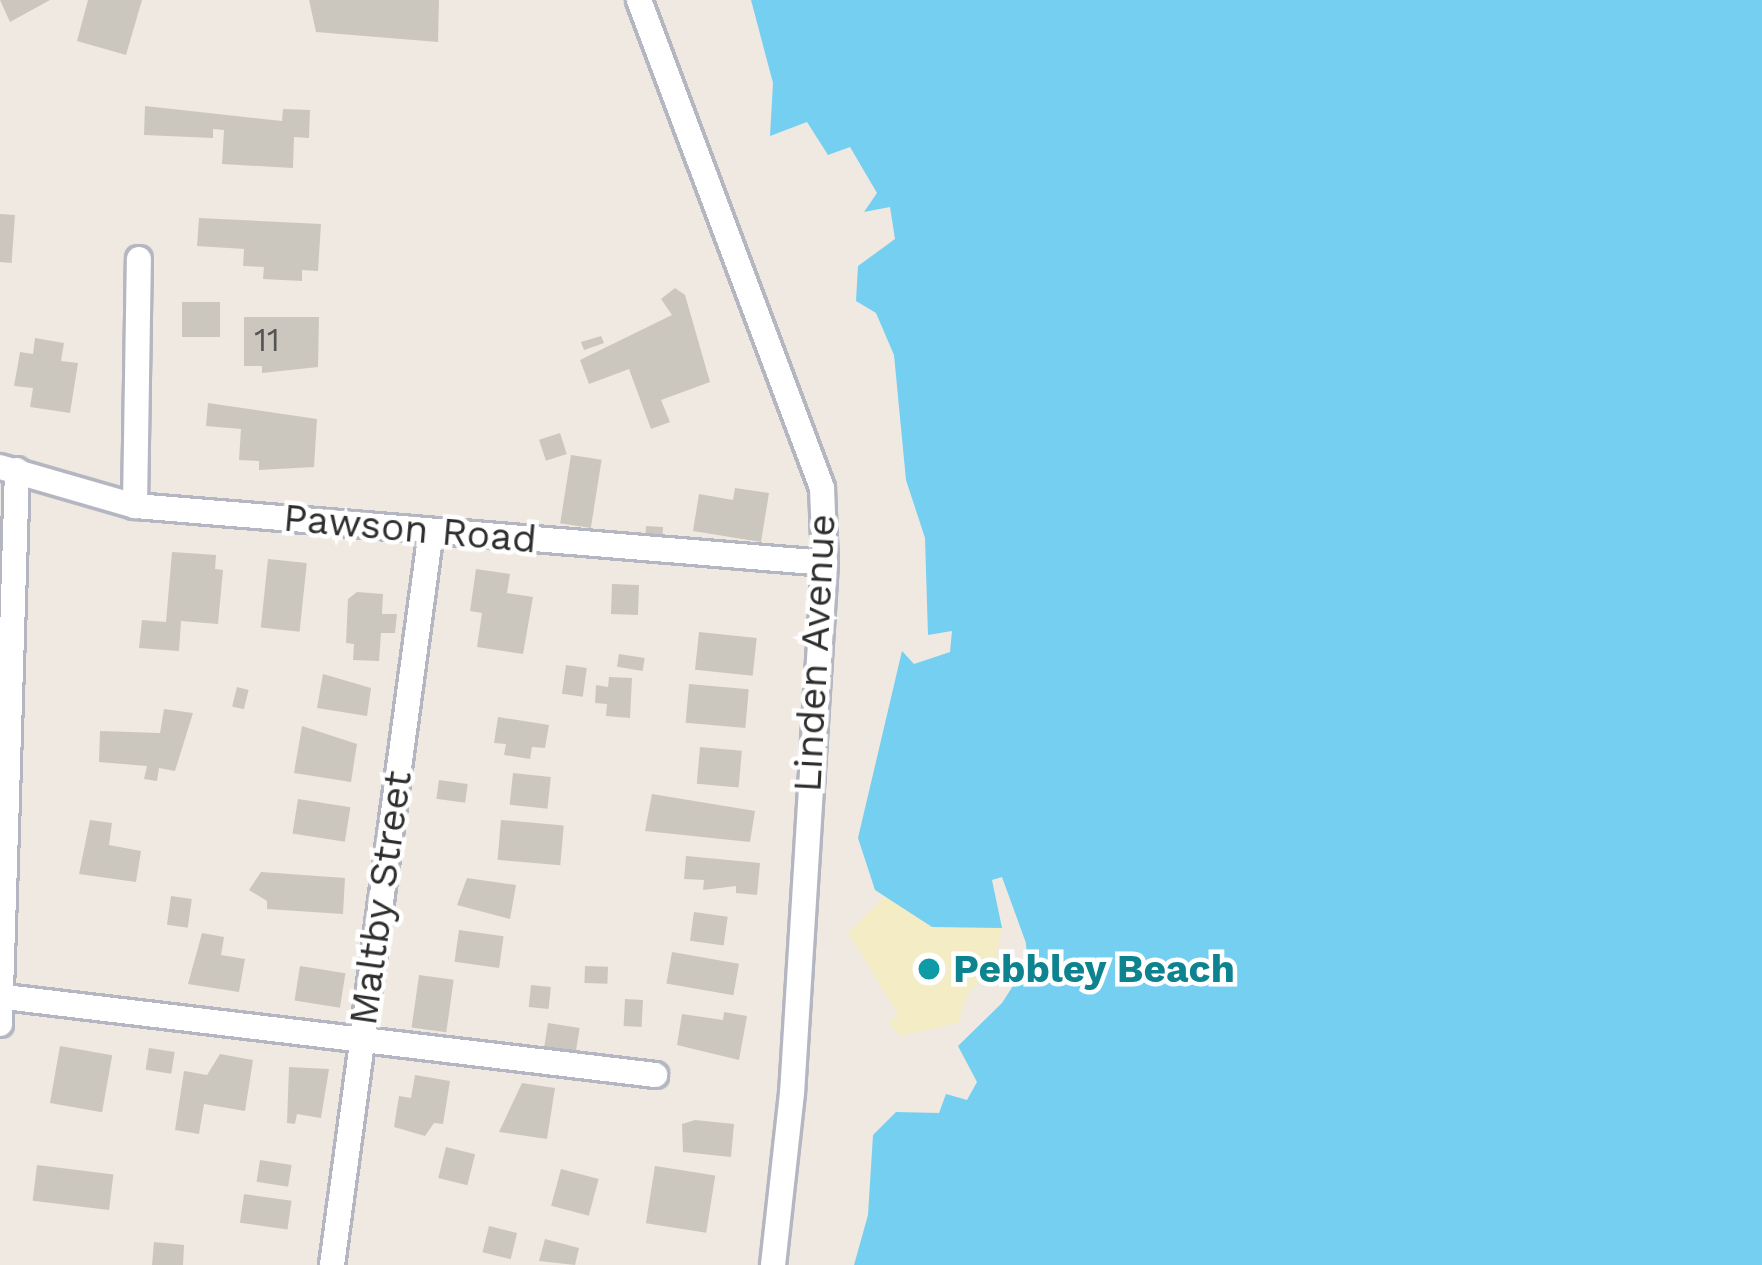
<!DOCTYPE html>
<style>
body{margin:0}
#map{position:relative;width:1762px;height:1265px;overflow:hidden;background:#efe9e1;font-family:"Work Sans",sans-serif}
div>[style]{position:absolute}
.sand>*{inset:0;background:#f3ecc5}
.water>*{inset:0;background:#75cff0}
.building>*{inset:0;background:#cbc7bf;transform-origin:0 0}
.roads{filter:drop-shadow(3px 0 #b4b7c1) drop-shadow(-3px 0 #b4b7c1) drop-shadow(0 3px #b4b7c1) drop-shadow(0 -3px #b4b7c1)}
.street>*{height:24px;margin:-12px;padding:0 12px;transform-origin:12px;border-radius:12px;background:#fff}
.dots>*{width:33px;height:33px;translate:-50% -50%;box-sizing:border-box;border:6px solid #fff;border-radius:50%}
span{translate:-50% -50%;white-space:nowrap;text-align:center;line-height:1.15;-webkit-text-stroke:9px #fff;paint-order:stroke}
.number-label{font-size:33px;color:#555452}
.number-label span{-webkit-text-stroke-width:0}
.street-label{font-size:39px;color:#2e2e2e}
.culture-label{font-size:39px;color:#0d838f;font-weight:700}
.left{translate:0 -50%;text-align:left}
</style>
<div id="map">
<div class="sand">
<div style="clip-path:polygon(885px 896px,932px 927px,1002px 928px,995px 965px,968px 993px,958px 1023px,901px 1036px,889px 1023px,898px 1014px,848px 933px)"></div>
</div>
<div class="water">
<div style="clip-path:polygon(751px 0,1762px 0,1762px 1265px,854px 1265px,868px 1215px,873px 1135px,896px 1112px,939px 1113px,946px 1094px,967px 1100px,977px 1082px,958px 1046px,1002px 1003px,1027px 964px,1026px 943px,1002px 877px,992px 880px,1002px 928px,932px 927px,875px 890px,858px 838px,902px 651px,914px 664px,950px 652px,952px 631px,928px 635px,925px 538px,906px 480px,894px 355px,876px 313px,856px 301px,858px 266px,895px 239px,890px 207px,864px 212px,877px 193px,850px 147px,828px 155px,807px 122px,770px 136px,773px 83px)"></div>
</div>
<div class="building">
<div style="clip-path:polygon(0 0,50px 0,10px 22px)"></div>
<div style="clip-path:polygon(88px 0,142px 0,126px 55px,77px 41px)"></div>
<div style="clip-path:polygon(309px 0,439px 0,438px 42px,316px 32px)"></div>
<div style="clip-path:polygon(145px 106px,282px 121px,283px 109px,310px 110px,309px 138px,294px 137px,293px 168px,222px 164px,224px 130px,213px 129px,213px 138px,144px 135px)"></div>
<div style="left:0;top:214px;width:15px;height:48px;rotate:4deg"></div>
<div style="clip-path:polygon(199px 218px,321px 224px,318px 271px,302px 270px,302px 281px,263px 279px,264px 267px,243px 266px,244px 249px,197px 246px)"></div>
<div style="clip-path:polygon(675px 288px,685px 295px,710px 382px,661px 400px,670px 422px,651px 429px,629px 369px,589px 384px,580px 360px,672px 315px,661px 299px)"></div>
<div style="left:182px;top:302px;width:38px;height:35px"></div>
<div style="clip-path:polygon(244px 317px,319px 317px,318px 367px,262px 373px,262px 366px,244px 366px)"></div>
<div style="clip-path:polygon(601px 336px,604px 343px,584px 350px,581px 342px)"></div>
<div style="clip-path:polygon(35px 338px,64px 343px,61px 361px,78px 363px,70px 413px,30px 407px,33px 388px,14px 386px,20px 352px,33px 354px)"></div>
<div style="clip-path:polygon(208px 403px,317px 419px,314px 467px,259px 470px,259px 461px,239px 460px,241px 429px,206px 426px)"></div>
<div style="left:560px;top:433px;width:22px;height:22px;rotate:72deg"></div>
<div style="left:571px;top:455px;width:31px;height:69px;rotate:9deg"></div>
<div style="clip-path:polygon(735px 488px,769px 493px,761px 542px,693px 531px,699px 494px,733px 500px)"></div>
<div style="left:646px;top:526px;width:17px;height:14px;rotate:3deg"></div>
<div style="clip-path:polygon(172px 552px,216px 555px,215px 569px,223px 570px,218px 624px,181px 621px,179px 651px,139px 648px,142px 620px,166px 622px)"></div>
<div style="left:268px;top:559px;width:39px;height:69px;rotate:6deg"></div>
<div style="clip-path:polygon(476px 569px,510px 574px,507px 593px,533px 597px,523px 654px,477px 647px,482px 613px,470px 611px)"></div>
<div style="left:612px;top:584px;width:27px;height:30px;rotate:2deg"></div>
<div style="clip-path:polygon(357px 592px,383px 594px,382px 614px,397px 614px,395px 633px,381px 633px,379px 661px,353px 660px,354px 644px,346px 643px,348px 599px)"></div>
<div style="left:699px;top:632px;width:58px;height:38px;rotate:6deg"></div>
<div style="left:619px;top:654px;width:26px;height:13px;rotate:9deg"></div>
<div style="left:566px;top:665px;width:21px;height:29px;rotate:8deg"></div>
<div style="clip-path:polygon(323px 674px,371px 688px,367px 716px,317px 708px)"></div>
<div style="clip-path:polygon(609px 677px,632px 678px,630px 718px,606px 716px,607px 704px,595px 703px,596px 685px,608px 687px)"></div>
<div style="left:689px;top:684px;width:60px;height:39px;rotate:5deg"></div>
<div style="left:237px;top:687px;width:12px;height:20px;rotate:14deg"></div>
<div style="clip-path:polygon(164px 709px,193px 713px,175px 771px,159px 768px,157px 781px,144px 779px,147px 766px,99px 762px,100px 731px,160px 733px)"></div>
<div style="clip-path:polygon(498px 717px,549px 725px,545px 748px,532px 747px,530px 759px,504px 755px,506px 744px,494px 743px)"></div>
<div style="clip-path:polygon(302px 726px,357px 744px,351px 782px,294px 773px)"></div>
<div style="left:700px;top:747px;width:42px;height:37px;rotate:5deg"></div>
<div style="left:513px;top:773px;width:38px;height:32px;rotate:6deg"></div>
<div style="left:439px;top:780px;width:29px;height:19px;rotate:8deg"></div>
<div style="clip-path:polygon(652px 794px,755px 811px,750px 842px,645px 831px)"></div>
<div style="left:298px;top:799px;width:53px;height:35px;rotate:9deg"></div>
<div style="clip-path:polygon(90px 820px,112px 823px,109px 845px,141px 851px,136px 882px,79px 874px)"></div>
<div style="left:501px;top:820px;width:63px;height:40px;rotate:5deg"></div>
<div style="clip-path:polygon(686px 856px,760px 863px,757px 895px,736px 893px,736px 886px,703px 890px,704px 880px,684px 879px)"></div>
<div style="clip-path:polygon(261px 872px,345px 878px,343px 914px,267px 909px,267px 901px,249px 890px)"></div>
<div style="clip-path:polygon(467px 878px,516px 885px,510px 919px,457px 905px)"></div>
<div style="left:171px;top:896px;width:21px;height:29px;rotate:8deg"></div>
<div style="left:694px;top:912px;width:34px;height:29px;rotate:8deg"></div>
<div style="left:459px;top:930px;width:45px;height:32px;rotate:8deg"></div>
<div style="clip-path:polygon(202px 933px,224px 937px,221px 955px,245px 959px,239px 992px,188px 984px)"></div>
<div style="left:672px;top:952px;width:68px;height:32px;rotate:10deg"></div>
<div style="left:300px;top:966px;width:46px;height:35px;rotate:9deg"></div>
<div style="left:585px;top:966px;width:23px;height:17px;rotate:2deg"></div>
<div style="left:419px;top:975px;width:35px;height:53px;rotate:8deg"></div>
<div style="left:531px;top:985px;width:20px;height:22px;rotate:6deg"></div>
<div style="left:625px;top:999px;width:18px;height:27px;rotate:3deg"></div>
<div style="clip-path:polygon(724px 1012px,747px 1016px,739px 1060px,677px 1045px,682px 1014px,723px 1020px)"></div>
<div style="left:548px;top:1023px;width:32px;height:25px;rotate:9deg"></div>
<div style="left:60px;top:1046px;width:53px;height:58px;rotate:10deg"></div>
<div style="left:149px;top:1048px;width:26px;height:22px;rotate:9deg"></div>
<div style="clip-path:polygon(220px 1054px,253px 1060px,245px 1111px,204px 1104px,199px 1134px,175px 1130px,184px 1071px,207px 1075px)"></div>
<div style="clip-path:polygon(289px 1067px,329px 1069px,321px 1118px,297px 1114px,295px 1124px,287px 1123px)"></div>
<div style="clip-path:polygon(415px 1075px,450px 1081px,443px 1124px,434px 1123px,425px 1136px,394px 1127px,399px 1096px,411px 1098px)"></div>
<div style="clip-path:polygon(522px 1083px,555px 1088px,547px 1139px,499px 1132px)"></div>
<div style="clip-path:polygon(695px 1120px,734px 1124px,731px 1157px,683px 1152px,682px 1124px)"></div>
<div style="left:446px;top:1147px;width:30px;height:32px;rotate:14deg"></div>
<div style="left:260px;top:1160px;width:32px;height:22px;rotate:9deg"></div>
<div style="left:37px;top:1165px;width:77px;height:36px;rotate:7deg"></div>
<div style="left:655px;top:1166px;width:61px;height:58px;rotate:9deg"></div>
<div style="left:561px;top:1169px;width:39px;height:38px;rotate:15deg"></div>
<div style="left:244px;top:1194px;width:48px;height:29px;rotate:8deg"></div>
<div style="left:489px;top:1226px;width:29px;height:27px;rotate:14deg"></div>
<div style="clip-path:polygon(545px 1239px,579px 1248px,575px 1265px,539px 1261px)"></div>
<div style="clip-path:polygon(154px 1242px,184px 1245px,183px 1265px,152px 1265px)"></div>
</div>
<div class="roads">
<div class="street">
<div style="left:639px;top:0;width:521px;rotate:69.44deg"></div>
<div style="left:822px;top:488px;width:75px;rotate:87.7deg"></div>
<div style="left:825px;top:563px;width:531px;rotate:93.56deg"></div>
<div style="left:792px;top:1093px;width:173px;rotate:96.3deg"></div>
<div style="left:0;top:467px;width:141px;rotate:16.1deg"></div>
<div style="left:135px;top:506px;width:692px;rotate:4.72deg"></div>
<div style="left:135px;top:506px;width:247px;rotate:-89.1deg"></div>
<div style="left:5px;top:997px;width:655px;rotate:6.84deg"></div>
<div style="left:0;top:1024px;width:554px;rotate:-88.24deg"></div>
<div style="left:332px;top:1265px;width:741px;rotate:-82.32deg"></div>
</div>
</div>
<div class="dots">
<div style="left:929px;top:969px;background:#0f9aa8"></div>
</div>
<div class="number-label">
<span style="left:267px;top:340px">11</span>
</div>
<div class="street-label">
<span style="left:410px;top:529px;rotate:5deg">Pawson Road</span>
<span style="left:815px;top:653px;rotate:-87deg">Linden Avenue</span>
<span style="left:381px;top:898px;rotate:-82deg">Maltby Street</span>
</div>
<div class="culture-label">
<span class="left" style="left:953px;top:969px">Pebbley Beach</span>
</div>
</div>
